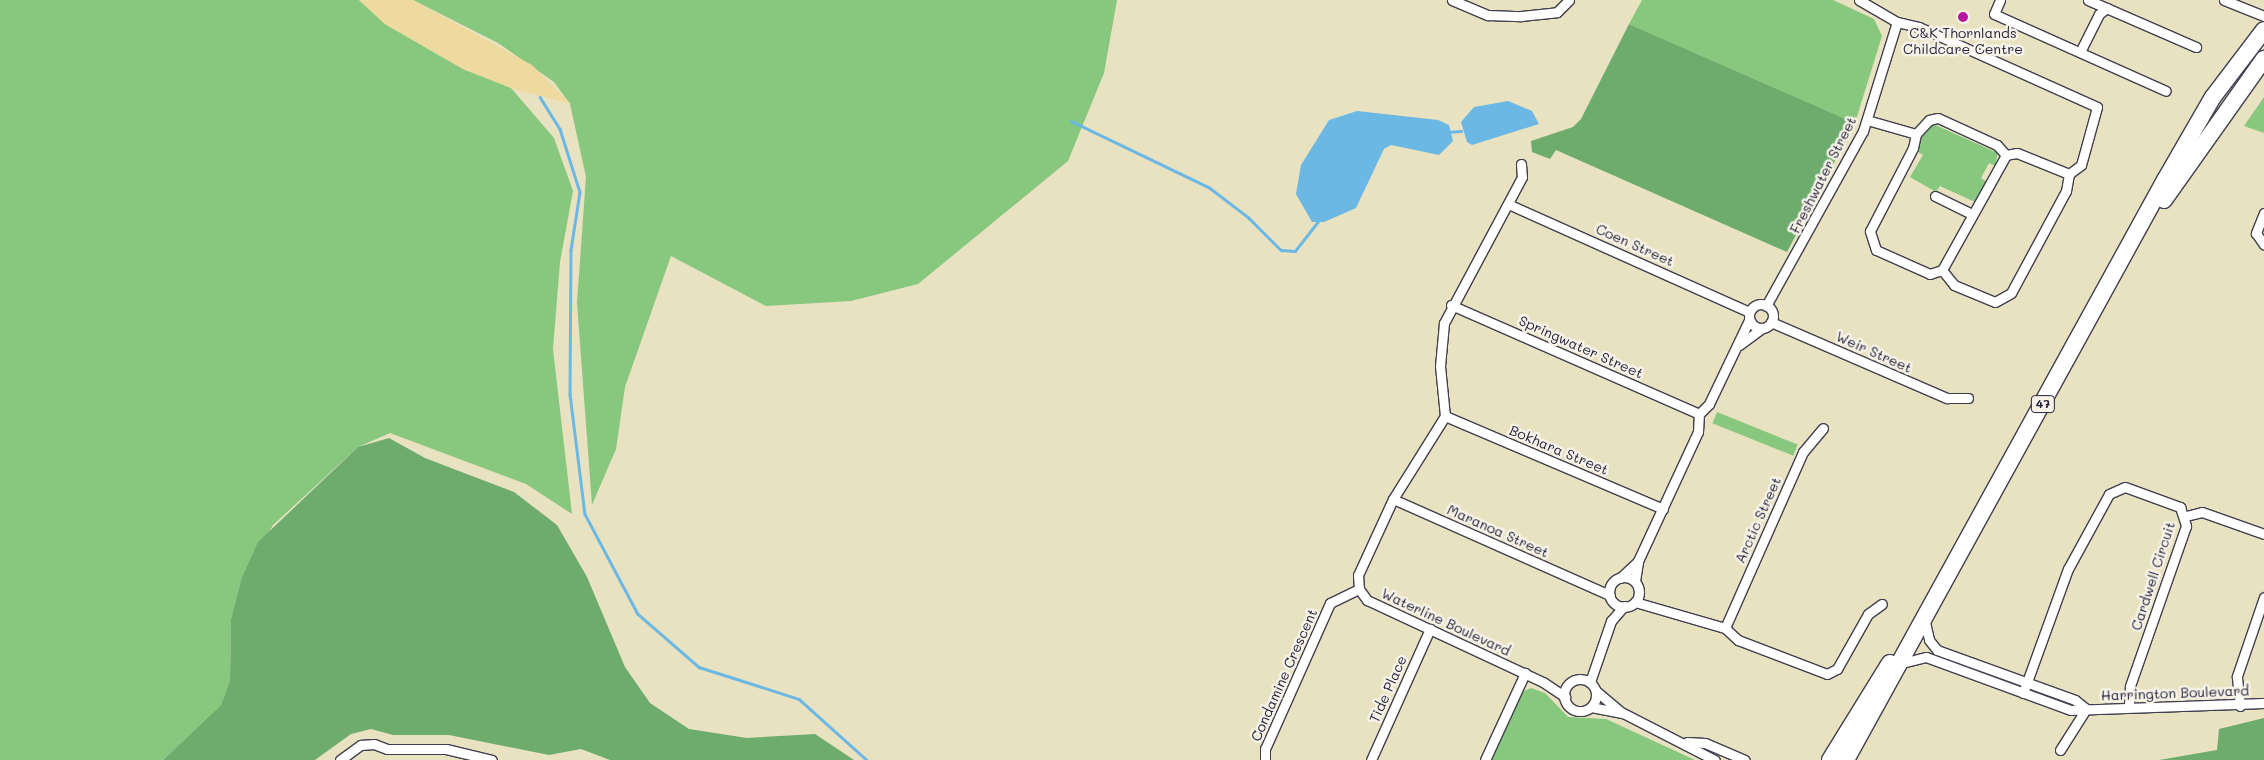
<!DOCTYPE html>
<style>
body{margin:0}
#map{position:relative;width:2264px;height:760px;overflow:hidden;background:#e8e2c1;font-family:Mali,sans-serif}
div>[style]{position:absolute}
.green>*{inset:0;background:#87c77e;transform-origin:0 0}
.forest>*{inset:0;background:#6dac6d}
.sand>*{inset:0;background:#eeda9e}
.water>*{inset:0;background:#6cb8e5}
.stream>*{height:2.5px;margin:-1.25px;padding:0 1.25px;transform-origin:1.25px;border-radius:1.25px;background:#6cb8e5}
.roads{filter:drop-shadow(1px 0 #403f4f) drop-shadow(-1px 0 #403f4f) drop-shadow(0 1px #403f4f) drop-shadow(0 -1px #403f4f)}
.street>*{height:9px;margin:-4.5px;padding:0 4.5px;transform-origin:4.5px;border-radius:4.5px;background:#fff}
.street>.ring{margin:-4.5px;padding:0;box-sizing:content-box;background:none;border:9px solid #fff;border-radius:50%}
.highway>*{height:16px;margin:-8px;padding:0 8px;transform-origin:8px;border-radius:8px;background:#fff}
.dots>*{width:14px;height:14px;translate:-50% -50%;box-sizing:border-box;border:2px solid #f7f3e8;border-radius:50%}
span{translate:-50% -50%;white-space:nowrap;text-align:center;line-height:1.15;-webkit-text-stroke:5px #f7f3e8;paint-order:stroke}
.shield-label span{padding:1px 4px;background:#f7f3e8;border:1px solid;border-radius:4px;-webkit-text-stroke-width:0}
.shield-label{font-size:12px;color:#22223b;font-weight:700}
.poi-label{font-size:14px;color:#22223b}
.street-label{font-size:14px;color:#22223b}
</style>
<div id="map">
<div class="green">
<div style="clip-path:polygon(0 0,359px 0,385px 24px,463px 69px,511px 88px,554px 138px,573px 191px,560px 262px,553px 349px,572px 514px,526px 484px,390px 433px,358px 447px,273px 525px,241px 580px,231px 619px,230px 680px,221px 705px,163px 760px,0 760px)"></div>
<div style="clip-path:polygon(413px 0,1117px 0,1104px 73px,1068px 161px,918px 284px,851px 301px,766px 306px,671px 256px,625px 387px,616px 449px,592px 505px,577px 303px,586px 177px,570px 104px,554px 82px,498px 43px)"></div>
<div style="clip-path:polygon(1642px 0,1833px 0,1874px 19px,1882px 36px,1855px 123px,1629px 24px)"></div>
<div style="clip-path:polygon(2264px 97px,2264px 133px,2244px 126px)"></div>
<div style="clip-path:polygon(1933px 124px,1998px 153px,1995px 166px,1989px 163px,1981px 178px,1987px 182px,1975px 202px,1940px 186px,1936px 192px,1910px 177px,1923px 155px,1917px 151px,1919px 139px)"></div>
<div style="left:1717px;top:412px;width:87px;height:12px;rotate:22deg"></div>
<div style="clip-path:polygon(1531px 688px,1545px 693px,1568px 717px,1606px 719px,1695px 760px,1491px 760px,1522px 692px)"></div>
</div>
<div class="forest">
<div style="clip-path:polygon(1629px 24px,1855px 123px,1787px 252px,1556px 150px,1550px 159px,1532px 152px,1531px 141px,1573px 127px,1581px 119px)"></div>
<div style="clip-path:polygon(389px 438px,425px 458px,514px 492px,557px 525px,587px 577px,625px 667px,650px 703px,689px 729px,747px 738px,815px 734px,854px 760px,610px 760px,581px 749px,549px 755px,449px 735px,393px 735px,371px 729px,351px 734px,315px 760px,163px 760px,221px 705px,230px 680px,231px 619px,241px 580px,258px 542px,358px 447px)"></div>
<div style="clip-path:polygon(2264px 718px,2264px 760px,2159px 760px,2217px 750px,2219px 729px)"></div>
</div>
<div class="sand">
<div style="clip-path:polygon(359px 0,413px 0,532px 65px,571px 104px,511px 88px,463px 69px,385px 24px)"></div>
</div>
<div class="water">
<div style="clip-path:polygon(1508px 101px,1532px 111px,1539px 124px,1472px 145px,1467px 142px,1461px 122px,1474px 107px)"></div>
<div style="clip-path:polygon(1357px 111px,1438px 120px,1449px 125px,1453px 141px,1439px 155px,1391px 145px,1384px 149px,1356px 208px,1324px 222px,1312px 222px,1296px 194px,1301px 165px,1329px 120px)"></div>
</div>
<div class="stream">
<div style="left:540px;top:97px;width:38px;rotate:58deg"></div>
<div style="left:560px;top:129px;width:66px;rotate:72.4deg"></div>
<div style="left:580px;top:192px;width:59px;rotate:98.8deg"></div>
<div style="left:571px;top:250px;width:144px;rotate:90.4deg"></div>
<div style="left:570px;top:394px;width:121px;rotate:82.9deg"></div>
<div style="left:585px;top:514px;width:113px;rotate:62.1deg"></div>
<div style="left:638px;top:614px;width:81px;rotate:41deg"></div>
<div style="left:699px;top:667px;width:105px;rotate:17.7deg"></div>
<div style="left:799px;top:699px;width:91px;rotate:41.9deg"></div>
<div style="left:1071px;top:121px;width:154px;rotate:25.7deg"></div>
<div style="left:1210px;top:188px;width:48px;rotate:37.3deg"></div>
<div style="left:1248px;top:217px;width:47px;rotate:45deg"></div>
<div style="left:1281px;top:250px;width:14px;rotate:4deg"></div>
<div style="left:1295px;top:251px;width:39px;rotate:-52deg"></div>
<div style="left:1448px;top:132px;width:13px;rotate:-4deg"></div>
</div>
<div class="roads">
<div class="street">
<div style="left:1452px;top:0;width:39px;rotate:23deg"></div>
<div style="left:1488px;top:15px;width:33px;rotate:2deg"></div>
<div style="left:1521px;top:16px;width:36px;rotate:-6deg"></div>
<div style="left:1557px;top:12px;width:17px;rotate:-45deg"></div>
<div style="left:1859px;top:0;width:44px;rotate:30.1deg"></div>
<div style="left:1897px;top:22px;width:23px;rotate:13deg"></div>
<div style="left:1919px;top:27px;width:195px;rotate:24.2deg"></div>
<div style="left:2097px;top:107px;width:60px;rotate:105.4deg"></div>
<div style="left:2081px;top:165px;width:15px;rotate:143deg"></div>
<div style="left:2000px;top:0;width:15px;rotate:113deg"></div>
<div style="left:1994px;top:14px;width:188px;rotate:24.1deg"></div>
<div style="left:2088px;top:0;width:118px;rotate:23.5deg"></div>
<div style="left:2224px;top:0;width:43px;rotate:21.8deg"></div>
<div style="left:2080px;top:52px;width:42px;rotate:-63.4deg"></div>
<div style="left:2099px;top:14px;width:10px;rotate:-37deg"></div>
<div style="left:1938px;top:118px;width:65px;rotate:24.6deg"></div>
<div style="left:1997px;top:145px;width:13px;rotate:48deg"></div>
<div style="left:2006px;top:155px;width:132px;rotate:119.1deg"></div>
<div style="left:1942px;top:270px;width:13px;rotate:162deg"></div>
<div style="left:1930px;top:274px;width:59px;rotate:-156deg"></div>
<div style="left:1876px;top:250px;width:20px;rotate:-108deg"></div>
<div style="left:1870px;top:231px;width:93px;rotate:-62.6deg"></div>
<div style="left:1913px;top:148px;width:14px;rotate:-78deg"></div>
<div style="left:1916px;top:134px;width:19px;rotate:-47deg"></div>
<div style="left:1929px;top:120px;width:9px;rotate:-13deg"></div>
<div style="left:1867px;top:120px;width:51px;rotate:15.9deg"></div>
<div style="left:1521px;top:164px;width:13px;rotate:86deg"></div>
<div style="left:1522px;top:177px;width:166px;rotate:118.1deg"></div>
<div style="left:1444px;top:323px;width:43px;rotate:95.3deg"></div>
<div style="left:1440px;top:366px;width:50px;rotate:84.3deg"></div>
<div style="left:1445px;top:416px;width:98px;rotate:122.1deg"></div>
<div style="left:1393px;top:499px;width:84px;rotate:114.7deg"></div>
<div style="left:1358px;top:575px;width:14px;rotate:86deg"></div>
<div style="left:1359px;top:589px;width:14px;rotate:54deg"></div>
<div style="left:1367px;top:600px;width:194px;rotate:25deg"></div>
<div style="left:1543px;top:682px;width:27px;rotate:34deg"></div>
<div style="left:1935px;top:196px;width:39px;rotate:26deg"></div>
<div style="left:1508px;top:204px;width:264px;rotate:24.1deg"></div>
<div style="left:2264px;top:213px;width:22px;rotate:112deg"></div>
<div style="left:2256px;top:233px;width:14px;rotate:56deg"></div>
<div style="left:1942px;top:270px;width:19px;rotate:51deg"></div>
<div style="left:1954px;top:285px;width:44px;rotate:22.5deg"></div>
<div style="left:1995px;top:302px;width:18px;rotate:-29deg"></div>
<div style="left:2011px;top:293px;width:116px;rotate:-61.7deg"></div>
<div style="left:2066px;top:191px;width:17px;rotate:-80deg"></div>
<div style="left:2069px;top:174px;width:56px;rotate:-158deg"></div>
<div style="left:2017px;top:153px;width:11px;rotate:170deg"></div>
<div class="ring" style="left:1749px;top:304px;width:15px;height:15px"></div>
<div style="left:1451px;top:305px;width:271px;rotate:23.7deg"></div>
<div style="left:1766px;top:306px;width:200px;rotate:-61deg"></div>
<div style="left:1863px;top:131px;width:114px;rotate:-72.7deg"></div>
<div style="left:1771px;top:322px;width:192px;rotate:23.4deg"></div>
<div style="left:1947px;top:398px;width:21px"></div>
<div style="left:1739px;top:345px;width:29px;rotate:-36deg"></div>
<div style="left:1445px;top:416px;width:237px;rotate:23.1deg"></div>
<div style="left:1393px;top:499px;width:237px;rotate:23.9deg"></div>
<div style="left:2186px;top:516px;width:16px;rotate:-14deg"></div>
<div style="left:2202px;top:512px;width:66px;rotate:19.5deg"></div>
<div class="ring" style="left:1609px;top:577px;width:21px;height:21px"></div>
<div style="left:1620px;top:578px;width:25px;rotate:-43deg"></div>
<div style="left:1635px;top:581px;width:20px;rotate:-81deg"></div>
<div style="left:1638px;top:561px;width:142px;rotate:-65.1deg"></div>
<div style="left:1698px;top:432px;width:18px;rotate:-87deg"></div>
<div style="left:1699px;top:414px;width:14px;rotate:-45deg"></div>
<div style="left:1709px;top:404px;width:93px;rotate:-64.5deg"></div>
<div style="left:1635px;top:602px;width:94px;rotate:16.1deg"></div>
<div style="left:1725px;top:628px;width:18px;rotate:43deg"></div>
<div style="left:1738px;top:640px;width:95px;rotate:20.9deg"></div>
<div style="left:1827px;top:674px;width:11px;rotate:-27deg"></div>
<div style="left:1837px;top:669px;width:63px;rotate:-60.6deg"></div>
<div style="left:1868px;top:614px;width:17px;rotate:-36deg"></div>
<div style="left:1925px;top:622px;width:18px;rotate:77deg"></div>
<div style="left:1929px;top:640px;width:13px;rotate:51deg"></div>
<div style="left:1937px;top:650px;width:147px;rotate:19.9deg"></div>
<div style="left:2075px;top:700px;width:14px;rotate:39deg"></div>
<div style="left:1725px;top:628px;width:193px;rotate:-66.1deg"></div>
<div style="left:1803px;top:452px;width:31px;rotate:-50deg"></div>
<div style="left:1902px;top:663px;width:25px;rotate:-14deg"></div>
<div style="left:1926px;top:657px;width:154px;rotate:20.1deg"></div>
<div style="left:2071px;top:710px;width:193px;rotate:-2.1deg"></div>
<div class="ring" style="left:1564px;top:679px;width:23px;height:23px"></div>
<div style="left:1590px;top:682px;width:65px;rotate:-71deg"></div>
<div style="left:1611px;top:621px;width:20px;rotate:-49deg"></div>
<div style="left:1596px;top:691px;width:34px;rotate:40deg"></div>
<div style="left:2023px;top:693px;width:132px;rotate:-70.1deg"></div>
<div style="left:2068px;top:569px;width:85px;rotate:-61.3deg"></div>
<div style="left:2109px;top:494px;width:17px;rotate:-24deg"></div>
<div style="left:2125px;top:487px;width:59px;rotate:20deg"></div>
<div style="left:2180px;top:507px;width:20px;rotate:72deg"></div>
<div style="left:2186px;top:526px;width:170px;rotate:109.3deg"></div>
<div style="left:2130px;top:686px;width:19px;rotate:93deg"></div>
<div style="left:2240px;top:706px;width:30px;rotate:-96deg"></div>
<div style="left:2237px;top:676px;width:83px;rotate:-71.1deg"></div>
<div style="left:1591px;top:707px;width:33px;rotate:11deg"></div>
<div style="left:1623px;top:713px;width:103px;rotate:27.1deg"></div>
<div style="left:1687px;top:742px;width:18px;rotate:3deg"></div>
<div style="left:1705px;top:743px;width:43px;rotate:23deg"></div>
<div style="left:2060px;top:750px;width:49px;rotate:-57.6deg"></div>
<div style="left:340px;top:760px;width:26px;rotate:-36deg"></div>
<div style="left:361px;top:745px;width:13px;rotate:-4deg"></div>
<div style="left:374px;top:744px;width:14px;rotate:21deg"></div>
<div style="left:387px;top:749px;width:59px"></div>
<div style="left:446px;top:749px;width:47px;rotate:13.4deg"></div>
<div style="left:1265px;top:760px;width:11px;rotate:-90deg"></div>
<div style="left:1265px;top:749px;width:160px;rotate:-66deg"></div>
<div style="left:1330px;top:603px;width:32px;rotate:-26deg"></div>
<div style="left:1371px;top:760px;width:144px;rotate:-65.8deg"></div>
<div style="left:1485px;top:760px;width:96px;rotate:-65.3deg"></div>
</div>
<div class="highway">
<div style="left:2164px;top:200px;width:173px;rotate:-54.7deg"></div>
<div style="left:1830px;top:760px;width:114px;rotate:-58.3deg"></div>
<div style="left:1846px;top:760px;width:662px;rotate:-61.19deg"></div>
<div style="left:2165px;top:180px;width:96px;rotate:-60deg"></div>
<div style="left:2213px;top:97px;width:84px;rotate:-52.7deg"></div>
</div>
</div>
<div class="dots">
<div style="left:1963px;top:17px;background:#b5179e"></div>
</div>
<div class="shield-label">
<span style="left:2043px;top:404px">47</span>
</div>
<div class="poi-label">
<span style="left:1963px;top:41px">C&amp;K Thornlands<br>Childcare Centre</span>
</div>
<div class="street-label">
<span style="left:1823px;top:175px;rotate:-63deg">Freshwater Street</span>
<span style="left:1635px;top:245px;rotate:24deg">Coen Street</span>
<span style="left:1581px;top:347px;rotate:24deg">Springwater Street</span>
<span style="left:1874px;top:352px;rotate:24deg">Weir Street</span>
<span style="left:1559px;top:450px;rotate:23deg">Bokhara Street</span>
<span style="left:1758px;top:520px;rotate:-66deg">Arctic Street</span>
<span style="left:1498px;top:531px;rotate:24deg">Maranoa Street</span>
<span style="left:2153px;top:576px;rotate:-72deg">Cardwell Circuit</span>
<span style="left:1446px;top:622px;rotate:25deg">Waterline Boulevard</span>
<span style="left:1284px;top:675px;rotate:-66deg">Condamine Crescent</span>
<span style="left:1388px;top:689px;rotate:-66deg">Tide Place</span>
<span style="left:2175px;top:693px;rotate:-2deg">Harrington Boulevard</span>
</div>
</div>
